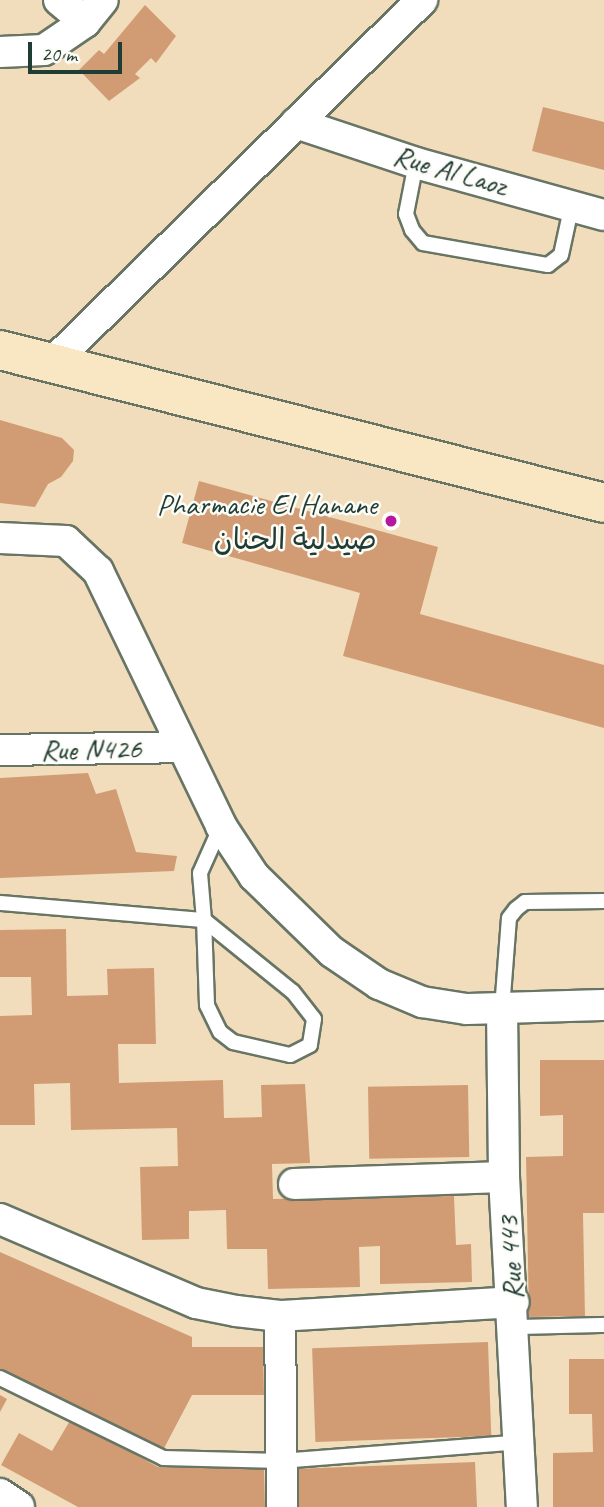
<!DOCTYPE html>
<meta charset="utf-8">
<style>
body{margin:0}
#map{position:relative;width:604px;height:1507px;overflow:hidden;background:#f1ddbc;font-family:Caveat,"Playpen Sans Arabic",sans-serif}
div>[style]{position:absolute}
.building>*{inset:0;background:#d19c73;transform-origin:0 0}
.roads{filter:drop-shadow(2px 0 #687564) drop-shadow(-2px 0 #687564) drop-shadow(0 2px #687564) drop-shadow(0 -2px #687564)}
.lane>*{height:14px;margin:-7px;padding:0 7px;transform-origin:7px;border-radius:7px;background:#fff}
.street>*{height:30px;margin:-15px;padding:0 15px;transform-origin:15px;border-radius:15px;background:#fff}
.secondary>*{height:38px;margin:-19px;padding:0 19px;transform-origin:19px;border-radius:19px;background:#f9e7c3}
.dots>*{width:19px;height:19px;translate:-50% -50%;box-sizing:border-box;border:4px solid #fdfcf7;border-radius:50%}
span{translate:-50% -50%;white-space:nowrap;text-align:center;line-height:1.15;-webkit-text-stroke:5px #fdfcf7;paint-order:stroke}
.street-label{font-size:30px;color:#1f3d34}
.poi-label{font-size:30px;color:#1f3d34}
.right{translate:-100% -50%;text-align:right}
.scale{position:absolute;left:28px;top:42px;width:94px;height:32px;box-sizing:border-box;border:4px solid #1f3d34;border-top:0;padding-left:9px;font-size:21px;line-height:24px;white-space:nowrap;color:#1f3d34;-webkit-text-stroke:5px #fdfcf7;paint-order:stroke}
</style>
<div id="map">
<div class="building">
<div style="clip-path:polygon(145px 5px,176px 36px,156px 63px,151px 58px,135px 74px,140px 78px,109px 101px,79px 70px,99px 50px,104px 54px)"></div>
<div style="clip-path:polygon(543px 107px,604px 122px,604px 170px,532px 151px)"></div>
<div style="clip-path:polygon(0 420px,62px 438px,74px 450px,73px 461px,61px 477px,48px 484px,35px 507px,0 503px)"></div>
<div style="clip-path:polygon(199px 481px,438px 547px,420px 614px,604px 665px,604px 728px,343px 656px,360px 593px,182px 543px)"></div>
<div style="clip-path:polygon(88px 773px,96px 794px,116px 789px,136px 852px,177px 856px,174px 871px,0 878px,0 778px)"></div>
<div style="clip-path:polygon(66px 929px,67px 996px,108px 995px,107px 969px,154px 968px,156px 1044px,118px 1044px,119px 1083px,223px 1080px,224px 1118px,262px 1117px,261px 1085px,305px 1084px,310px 1163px,272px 1164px,273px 1199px,454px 1196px,456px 1245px,471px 1244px,472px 1282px,380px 1284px,380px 1246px,359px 1247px,360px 1287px,268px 1289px,267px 1249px,227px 1249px,226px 1210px,189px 1211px,189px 1239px,142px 1240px,140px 1167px,178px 1166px,177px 1128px,71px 1130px,70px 1083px,34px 1084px,35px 1125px,0 1125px,0 1016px,32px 1015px,31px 977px,0 977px,0 930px)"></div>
<div style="clip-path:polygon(540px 1060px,604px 1060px,604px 1213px,583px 1213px,585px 1316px,529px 1317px,526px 1157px,563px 1156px,563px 1115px,540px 1116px)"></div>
<div style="left:468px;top:1085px;width:72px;height:100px;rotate:89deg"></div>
<div style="clip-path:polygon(0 1252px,192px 1337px,192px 1347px,263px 1347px,264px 1395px,192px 1395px,161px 1454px,0 1370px)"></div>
<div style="left:488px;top:1342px;width:94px;height:176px;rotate:88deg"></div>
<div style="clip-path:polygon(569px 1359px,604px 1359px,604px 1507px,553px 1507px,553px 1453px,593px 1452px,592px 1414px,569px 1414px)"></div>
<div style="clip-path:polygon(0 1395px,7px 1399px,0 1412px)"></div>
<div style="clip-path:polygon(71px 1419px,158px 1467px,264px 1468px,265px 1507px,78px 1507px,1px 1465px,19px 1433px,52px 1451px)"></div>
<div style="clip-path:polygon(475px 1462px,477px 1507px,294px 1507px,292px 1469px)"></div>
</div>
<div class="roads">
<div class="lane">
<div style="left:416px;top:163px;width:52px;rotate:101.1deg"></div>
<div style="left:406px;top:214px;width:17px;rotate:69deg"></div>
<div style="left:412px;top:230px;width:17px;rotate:50deg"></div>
<div style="left:423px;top:243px;width:127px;rotate:10deg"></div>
<div style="left:548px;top:265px;width:16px;rotate:-38deg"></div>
<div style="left:561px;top:255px;width:52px;rotate:-77.8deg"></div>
<div style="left:0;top:903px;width:205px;rotate:4.8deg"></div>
<div style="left:204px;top:920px;width:114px;rotate:39deg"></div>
<div style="left:293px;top:992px;width:34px;rotate:52deg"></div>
<div style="left:314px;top:1019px;width:26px;rotate:99deg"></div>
<div style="left:310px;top:1045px;width:22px;rotate:153deg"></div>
<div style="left:290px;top:1055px;width:58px;rotate:-167.2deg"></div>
<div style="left:233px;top:1042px;width:16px;rotate:-142deg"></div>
<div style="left:220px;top:1032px;width:30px;rotate:-116deg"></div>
<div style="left:207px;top:1005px;width:85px;rotate:-92deg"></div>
<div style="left:204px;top:920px;width:47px;rotate:-94.9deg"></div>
<div style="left:200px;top:873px;width:51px;rotate:-65.9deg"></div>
<div style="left:502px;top:1009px;width:91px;rotate:-85.6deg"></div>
<div style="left:509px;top:918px;width:11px;rotate:-52deg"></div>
<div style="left:516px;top:909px;width:11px;rotate:-38deg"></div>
<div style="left:525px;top:902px;width:79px;rotate:-0.7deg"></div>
<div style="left:515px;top:1327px;width:89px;rotate:-1.3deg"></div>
<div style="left:0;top:1378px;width:182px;rotate:26.1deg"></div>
<div style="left:163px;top:1458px;width:118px;rotate:1.5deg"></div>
<div style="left:281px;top:1461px;width:240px;rotate:-4.5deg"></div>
</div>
<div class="street">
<div style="left:59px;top:0;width:34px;rotate:40deg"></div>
<div style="left:0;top:52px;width:44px;rotate:-2.6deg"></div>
<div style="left:44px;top:50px;width:50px;rotate:-34.3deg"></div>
<div style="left:85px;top:22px;width:28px;rotate:-51deg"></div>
<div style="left:296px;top:123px;width:126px;rotate:18.4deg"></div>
<div style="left:416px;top:163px;width:195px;rotate:15.5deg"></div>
<div style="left:54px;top:361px;width:516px;rotate:-44.45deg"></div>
<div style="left:0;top:538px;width:66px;rotate:2.6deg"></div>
<div style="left:66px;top:541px;width:44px;rotate:43.2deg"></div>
<div style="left:98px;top:571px;width:283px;rotate:64.2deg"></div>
<div style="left:221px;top:826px;width:60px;rotate:56.6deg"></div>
<div style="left:254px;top:876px;width:109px;rotate:44.3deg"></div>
<div style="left:332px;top:952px;width:57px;rotate:34.2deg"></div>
<div style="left:379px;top:984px;width:47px;rotate:22.7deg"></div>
<div style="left:422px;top:1002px;width:45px;rotate:9deg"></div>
<div style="left:466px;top:1009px;width:138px;rotate:-1.7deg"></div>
<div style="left:0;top:750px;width:181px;rotate:-0.9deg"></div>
<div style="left:502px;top:1009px;width:168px;rotate:89.3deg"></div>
<div style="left:504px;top:1177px;width:330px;rotate:86.9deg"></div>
<div style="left:294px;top:1184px;width:210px;rotate:-1.9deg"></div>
<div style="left:0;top:1219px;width:213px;rotate:23.2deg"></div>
<div style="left:196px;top:1303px;width:41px;rotate:11.3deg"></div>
<div style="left:236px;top:1311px;width:44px;rotate:6.5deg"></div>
<div style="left:280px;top:1316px;width:234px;rotate:-3.4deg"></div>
<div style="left:280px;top:1316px;width:191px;rotate:89.4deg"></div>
<div style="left:0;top:1494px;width:23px;rotate:34deg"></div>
</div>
<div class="secondary">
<div style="left:0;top:350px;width:623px;rotate:14.21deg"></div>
</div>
</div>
<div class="dots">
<div style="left:391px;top:521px;background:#b5179e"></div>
</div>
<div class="street-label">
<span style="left:450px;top:170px;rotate:16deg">Rue Al Laoz</span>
<span style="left:91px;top:749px;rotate:-1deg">Rue N426</span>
<span style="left:510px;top:1258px;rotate:-94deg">Rue 443</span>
</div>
<div class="poi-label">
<span class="right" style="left:377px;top:521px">Pharmacie El Hanane<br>صيدلية الحنان</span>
</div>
<div class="scale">20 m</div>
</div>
